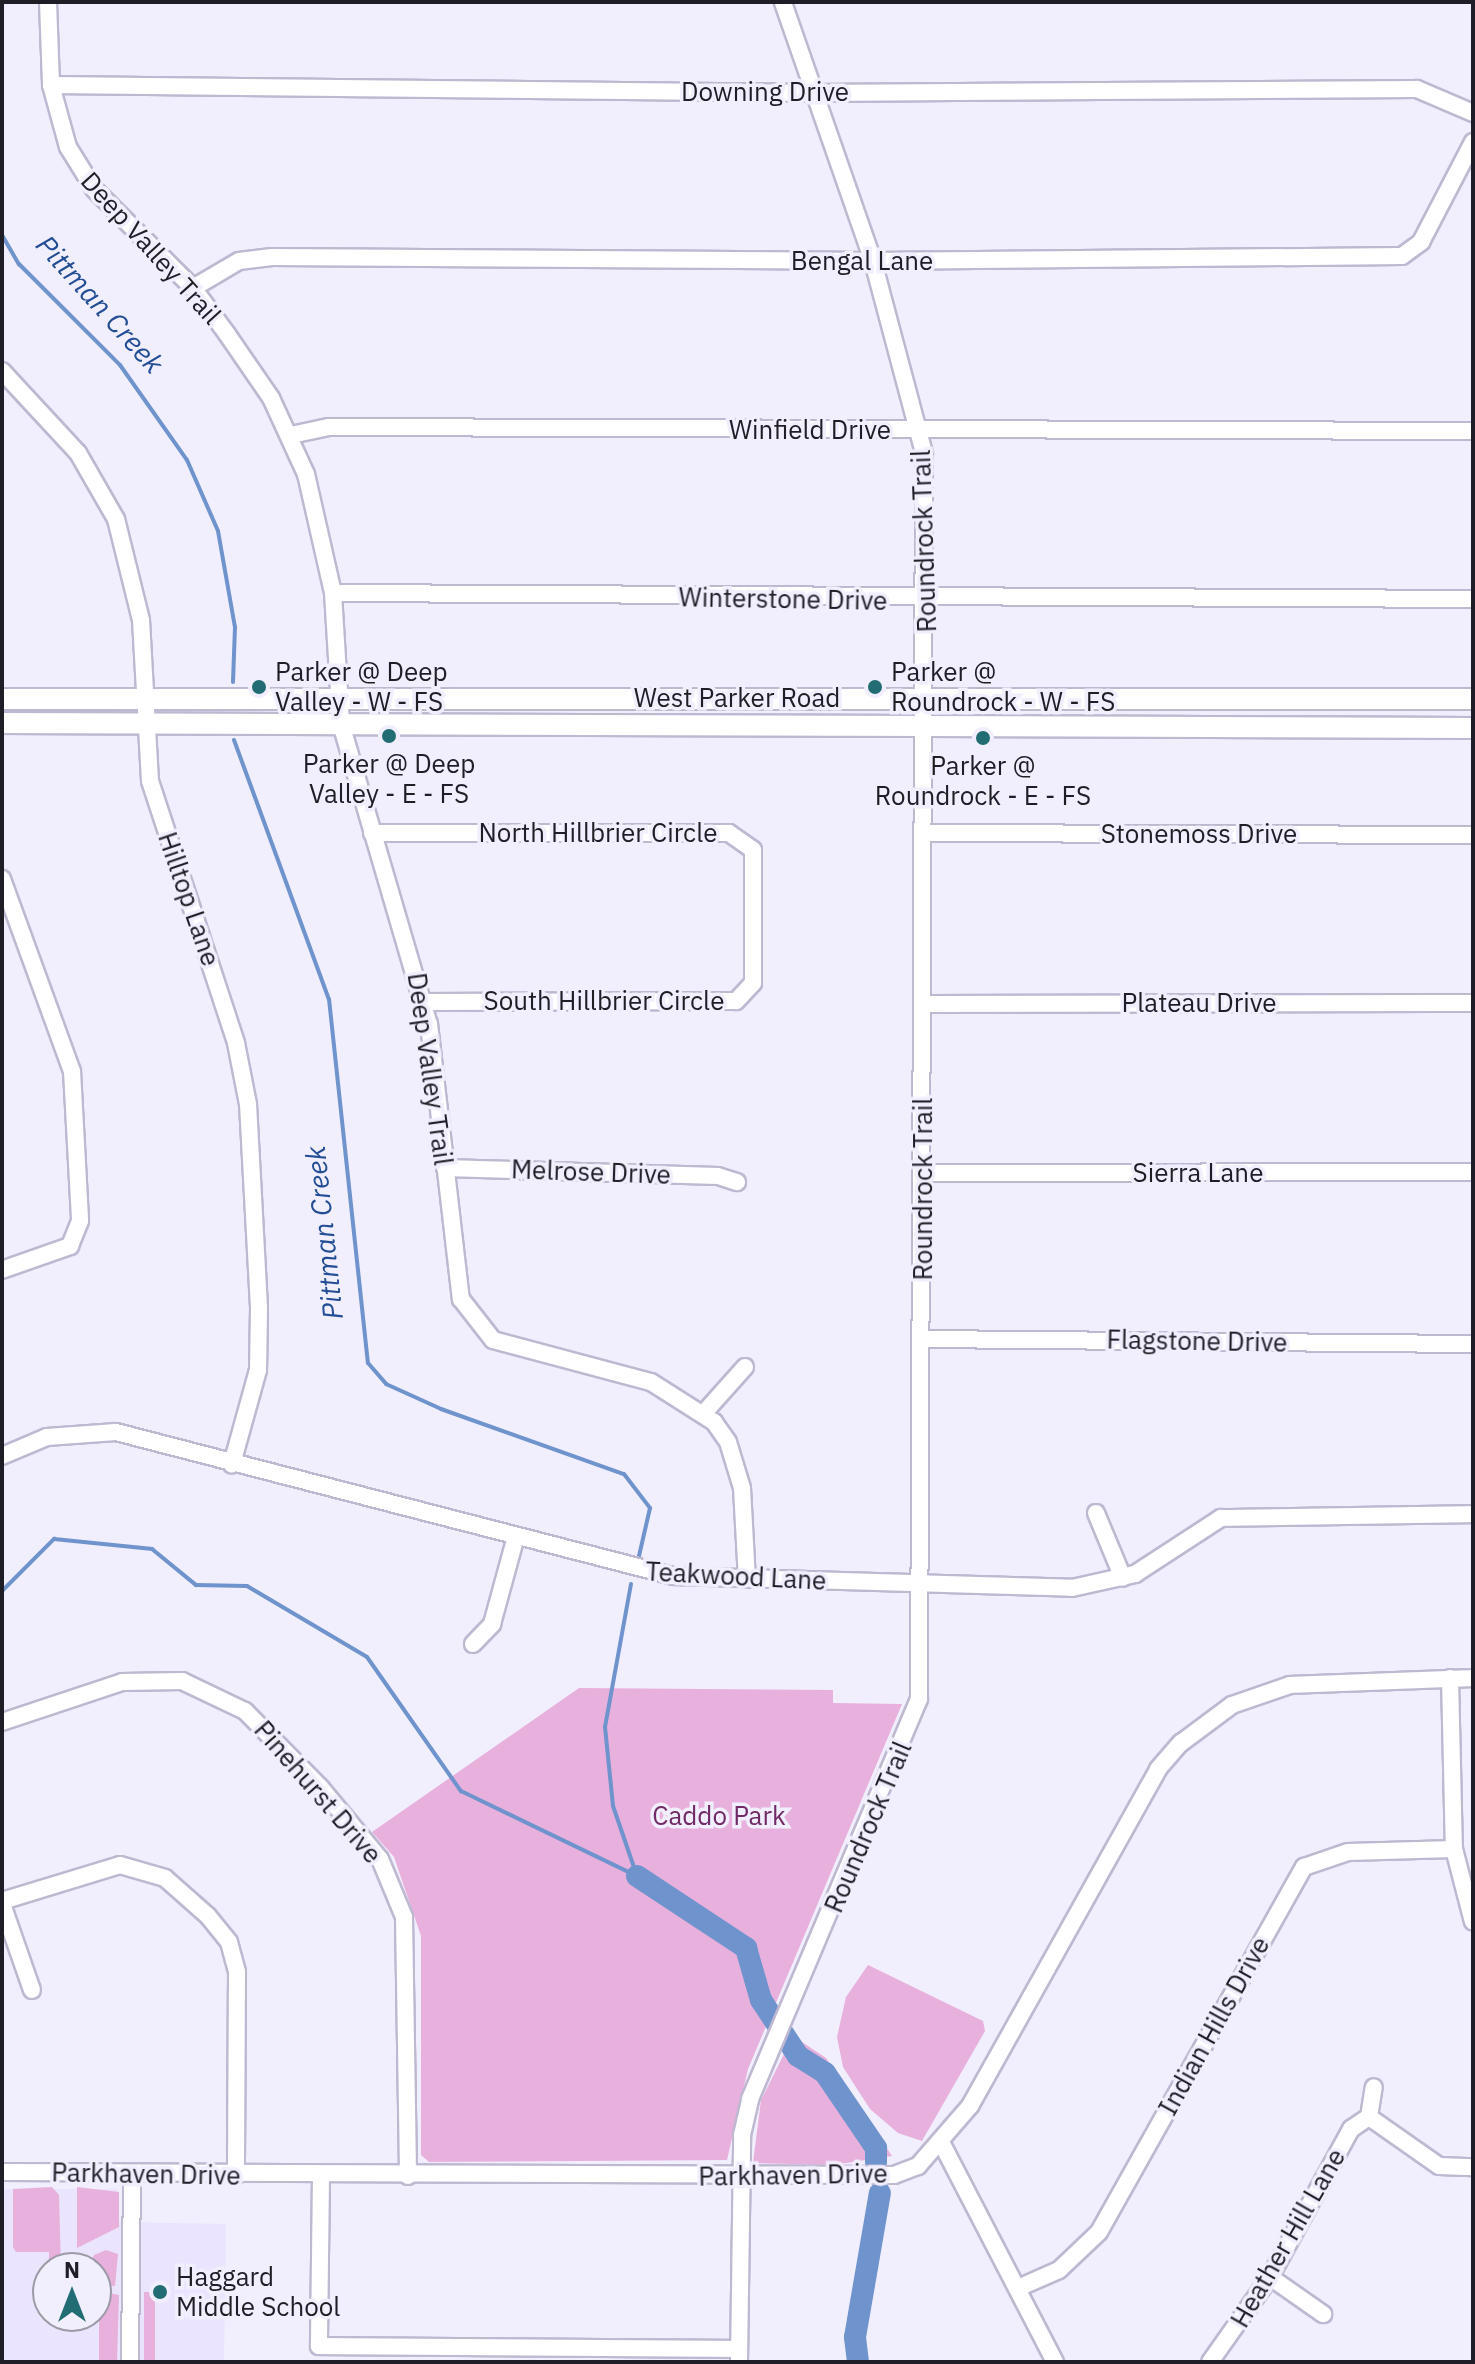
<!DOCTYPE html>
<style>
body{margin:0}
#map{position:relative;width:1475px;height:2364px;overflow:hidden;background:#f1eefd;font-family:"IBM Plex Sans",sans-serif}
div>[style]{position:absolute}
.built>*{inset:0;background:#eae4fe}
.green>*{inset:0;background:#e8b0dc;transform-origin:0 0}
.stream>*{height:4px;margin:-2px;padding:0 2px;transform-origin:2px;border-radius:2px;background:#6f93cd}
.river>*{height:22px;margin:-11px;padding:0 11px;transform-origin:11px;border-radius:11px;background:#6f93cd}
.roads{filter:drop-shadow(2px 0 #beb8d1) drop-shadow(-2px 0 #beb8d1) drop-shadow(0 2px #beb8d1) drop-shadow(0 -2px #beb8d1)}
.minor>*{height:16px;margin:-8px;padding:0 8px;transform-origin:8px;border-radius:8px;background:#fff}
.major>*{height:20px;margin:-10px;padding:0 10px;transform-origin:10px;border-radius:10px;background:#fff}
.dots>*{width:22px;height:22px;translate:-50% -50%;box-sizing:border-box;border:4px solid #f1eefd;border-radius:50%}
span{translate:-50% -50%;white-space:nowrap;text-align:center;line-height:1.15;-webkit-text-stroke:7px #f1eefd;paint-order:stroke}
.street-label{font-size:26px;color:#1f1d26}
.poi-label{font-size:26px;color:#1f1d26}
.left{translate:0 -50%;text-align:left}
.park-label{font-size:26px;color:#712a67}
.water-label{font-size:28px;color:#234e95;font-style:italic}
.frame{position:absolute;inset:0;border:4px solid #1f1d26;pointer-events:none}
.north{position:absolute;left:32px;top:2252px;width:80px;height:80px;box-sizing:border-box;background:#f1eefd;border:2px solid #9d9aa7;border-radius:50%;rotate:0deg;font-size:22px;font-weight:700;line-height:32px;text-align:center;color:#1f1d26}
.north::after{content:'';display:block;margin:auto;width:28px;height:36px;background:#226d74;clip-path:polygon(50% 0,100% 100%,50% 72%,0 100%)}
</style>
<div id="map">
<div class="built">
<div style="clip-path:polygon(evenodd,2px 2189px,117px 2189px,118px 2222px,226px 2224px,224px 2362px,2px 2362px,2px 2189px,48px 2268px,96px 2268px,96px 2316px,48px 2316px,48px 2268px)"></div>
</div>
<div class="green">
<div style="clip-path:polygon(579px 1688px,833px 1690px,833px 1703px,902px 1704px,748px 2069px,727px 2160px,429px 2162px,421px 2155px,421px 1936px,394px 1857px,372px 1832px)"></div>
<div style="clip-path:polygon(868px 1965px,983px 2021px,985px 2031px,922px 2141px,898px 2133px,870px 2109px,843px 2067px,837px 2037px,846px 1997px)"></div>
<div style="clip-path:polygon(793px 2036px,826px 2058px,892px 2156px,833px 2165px,753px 2163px,761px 2100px)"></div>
<div style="clip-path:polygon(52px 2187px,59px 2195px,61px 2268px,49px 2268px,49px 2252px,16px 2252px,13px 2247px,13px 2189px)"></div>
<div style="clip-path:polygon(77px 2187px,119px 2192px,119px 2227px,77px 2248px)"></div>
<div style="clip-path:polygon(106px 2250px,118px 2254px,115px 2286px,99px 2286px,96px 2268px,89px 2267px,94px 2255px)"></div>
<div style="clip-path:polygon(99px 2291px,119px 2295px,117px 2362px,99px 2362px)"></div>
<div style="left:144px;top:2292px;width:11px;height:70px"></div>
</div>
<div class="stream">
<div style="left:2px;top:235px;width:34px;rotate:60deg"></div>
<div style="left:19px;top:264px;width:143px;rotate:45deg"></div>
<div style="left:120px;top:365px;width:116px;rotate:54.8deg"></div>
<div style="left:187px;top:460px;width:77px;rotate:66.4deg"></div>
<div style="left:218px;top:531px;width:97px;rotate:80deg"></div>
<div style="left:235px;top:627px;width:55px;rotate:92.1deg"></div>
<div style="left:234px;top:740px;width:276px;rotate:69.9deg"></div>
<div style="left:329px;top:999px;width:366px;rotate:83.9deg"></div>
<div style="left:368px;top:1363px;width:28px;rotate:49deg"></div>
<div style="left:386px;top:1384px;width:60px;rotate:24.4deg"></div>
<div style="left:441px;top:1409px;width:194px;rotate:19.6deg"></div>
<div style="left:624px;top:1474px;width:43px;rotate:52.6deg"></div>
<div style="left:650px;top:1508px;width:49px;rotate:102.9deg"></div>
<div style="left:631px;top:1584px;width:145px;rotate:100.3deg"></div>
<div style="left:605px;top:1727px;width:79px;rotate:84.2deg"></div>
<div style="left:613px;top:1806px;width:74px;rotate:71.1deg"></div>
<div style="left:2px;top:1591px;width:74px;rotate:-45deg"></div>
<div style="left:54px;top:1539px;width:99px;rotate:5.8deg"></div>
<div style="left:152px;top:1549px;width:57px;rotate:39.3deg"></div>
<div style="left:196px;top:1585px;width:51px;rotate:1.1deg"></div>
<div style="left:247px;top:1586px;width:139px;rotate:30.6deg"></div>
<div style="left:367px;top:1657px;width:164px;rotate:55deg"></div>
<div style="left:461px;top:1791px;width:195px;rotate:25.8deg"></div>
</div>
<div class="river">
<div style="left:637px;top:1876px;width:131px;rotate:33.4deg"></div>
<div style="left:746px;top:1948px;width:54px;rotate:73.9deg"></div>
<div style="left:761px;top:2000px;width:67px;rotate:56.5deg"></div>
<div style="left:798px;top:2056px;width:32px;rotate:32deg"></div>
<div style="left:825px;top:2073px;width:91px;rotate:55.8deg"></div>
<div style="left:876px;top:2148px;width:14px;rotate:90deg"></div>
<div style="left:858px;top:2362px;width:25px;rotate:-97deg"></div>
<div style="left:855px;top:2337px;width:146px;rotate:-80.2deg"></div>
</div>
<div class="roads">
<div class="minor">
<div style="left:48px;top:2px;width:83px;rotate:87.9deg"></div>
<div style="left:51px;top:85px;width:64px;rotate:74.7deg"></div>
<div style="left:68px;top:147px;width:49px;rotate:58.2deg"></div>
<div style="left:94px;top:189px;width:140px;rotate:45deg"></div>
<div style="left:193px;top:288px;width:57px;rotate:53.5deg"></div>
<div style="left:227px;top:334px;width:78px;rotate:55.5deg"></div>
<div style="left:271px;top:398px;width:84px;rotate:65.3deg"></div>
<div style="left:306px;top:474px;width:122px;rotate:77.2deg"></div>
<div style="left:333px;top:593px;width:131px;rotate:86.5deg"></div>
<div style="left:341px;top:724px;width:313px;rotate:73.7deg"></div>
<div style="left:429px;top:1024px;width:277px;rotate:83.4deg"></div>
<div style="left:461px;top:1299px;width:52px;rotate:52deg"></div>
<div style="left:493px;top:1340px;width:163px;rotate:14.9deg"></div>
<div style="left:651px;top:1382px;width:75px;rotate:32.4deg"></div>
<div style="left:714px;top:1422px;width:24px;rotate:55deg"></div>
<div style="left:728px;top:1442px;width:48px;rotate:73.1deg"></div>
<div style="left:742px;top:1488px;width:91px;rotate:86.9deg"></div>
<div style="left:51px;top:85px;width:763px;rotate:0.6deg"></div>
<div style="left:814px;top:93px;width:603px;rotate:-0.38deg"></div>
<div style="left:1417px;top:89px;width:61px;rotate:23.2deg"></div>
<div style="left:193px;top:288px;width:53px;rotate:-30.4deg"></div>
<div style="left:239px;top:261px;width:33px;rotate:-7deg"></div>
<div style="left:272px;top:257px;width:601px;rotate:0.38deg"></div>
<div style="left:873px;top:261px;width:529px;rotate:-0.54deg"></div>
<div style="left:1402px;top:256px;width:24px;rotate:-36deg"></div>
<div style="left:1421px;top:242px;width:113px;rotate:-62.5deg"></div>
<div style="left:2px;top:371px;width:112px;rotate:47.2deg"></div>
<div style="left:78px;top:453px;width:76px;rotate:60.1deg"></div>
<div style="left:116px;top:519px;width:104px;rotate:76.1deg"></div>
<div style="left:141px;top:620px;width:161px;rotate:86.8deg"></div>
<div style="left:150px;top:781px;width:276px;rotate:71.8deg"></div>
<div style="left:236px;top:1043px;width:62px;rotate:78.9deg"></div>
<div style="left:248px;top:1104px;width:205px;rotate:86.9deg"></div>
<div style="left:259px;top:1309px;width:61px;rotate:90.9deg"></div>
<div style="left:258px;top:1370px;width:98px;rotate:105.5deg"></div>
<div style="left:291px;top:435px;width:39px;rotate:-12deg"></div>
<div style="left:329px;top:427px;width:1144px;rotate:0.2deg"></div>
<div style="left:333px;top:593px;width:1140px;rotate:0.3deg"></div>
<div style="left:372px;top:833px;width:357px"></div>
<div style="left:729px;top:833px;width:29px;rotate:35deg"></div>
<div style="left:753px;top:850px;width:133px;rotate:90deg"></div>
<div style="left:753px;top:983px;width:25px;rotate:133deg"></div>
<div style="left:736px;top:1001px;width:313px;rotate:179.8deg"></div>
<div style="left:925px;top:833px;width:548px;rotate:0.21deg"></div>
<div style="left:2px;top:879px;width:204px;rotate:70deg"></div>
<div style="left:72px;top:1071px;width:150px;rotate:86.9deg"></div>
<div style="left:80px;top:1221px;width:27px;rotate:112deg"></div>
<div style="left:70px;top:1246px;width:72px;rotate:160.6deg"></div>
<div style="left:924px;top:1004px;width:549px;rotate:-0.1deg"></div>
<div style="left:445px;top:1168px;width:273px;rotate:1.7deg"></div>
<div style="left:718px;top:1176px;width:20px;rotate:18deg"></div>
<div style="left:923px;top:1173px;width:550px;rotate:-0.1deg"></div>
<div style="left:921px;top:1339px;width:552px;rotate:0.52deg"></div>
<div style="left:703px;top:1414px;width:63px;rotate:-48.2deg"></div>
<div style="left:2px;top:1456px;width:49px;rotate:-22.9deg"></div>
<div style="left:47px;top:1437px;width:69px;rotate:-4.1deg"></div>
<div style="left:116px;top:1432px;width:575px;rotate:14.5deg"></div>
<div style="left:673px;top:1576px;width:399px;rotate:1.7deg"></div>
<div style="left:1072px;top:1588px;width:65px;rotate:-12.5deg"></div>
<div style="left:1135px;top:1574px;width:103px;rotate:-33.1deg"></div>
<div style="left:1221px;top:1518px;width:252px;rotate:-0.9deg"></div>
<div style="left:1096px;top:1513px;width:70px;rotate:67.4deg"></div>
<div style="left:473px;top:1644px;width:28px;rotate:-46deg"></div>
<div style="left:492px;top:1624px;width:87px;rotate:-74.7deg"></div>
<div style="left:1450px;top:1678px;width:171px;rotate:88.7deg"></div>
<div style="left:1454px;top:1849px;width:75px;rotate:75.4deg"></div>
<div style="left:2px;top:1722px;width:126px;rotate:-18.4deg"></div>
<div style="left:122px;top:1682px;width:60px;rotate:-1deg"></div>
<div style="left:182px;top:1681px;width:70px;rotate:25.5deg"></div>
<div style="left:245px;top:1711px;width:108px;rotate:45.4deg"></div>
<div style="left:321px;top:1788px;width:92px;rotate:50.3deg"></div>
<div style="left:380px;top:1859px;width:63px;rotate:67.5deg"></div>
<div style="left:404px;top:1917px;width:259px;rotate:89.1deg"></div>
<div style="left:2px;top:1901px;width:123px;rotate:-17deg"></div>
<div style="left:120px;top:1865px;width:47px;rotate:16.1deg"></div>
<div style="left:165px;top:1878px;width:57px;rotate:41.5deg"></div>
<div style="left:208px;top:1916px;width:33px;rotate:51deg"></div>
<div style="left:229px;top:1942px;width:31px;rotate:75deg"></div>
<div style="left:237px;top:1972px;width:203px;rotate:90.3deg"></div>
<div style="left:2px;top:1904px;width:91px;rotate:70.8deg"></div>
<div style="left:1369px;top:2117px;width:85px;rotate:35deg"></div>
<div style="left:1439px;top:2166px;width:34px;rotate:2deg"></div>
<div style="left:942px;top:2144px;width:246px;rotate:62.6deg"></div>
<div style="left:2px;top:2172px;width:892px;rotate:0.19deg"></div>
<div style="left:894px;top:2175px;width:26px;rotate:-21deg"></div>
<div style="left:918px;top:2166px;width:79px;rotate:-49.1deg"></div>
<div style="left:970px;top:2106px;width:386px;rotate:-60.8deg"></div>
<div style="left:1158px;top:1769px;width:35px;rotate:-49deg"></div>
<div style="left:1181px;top:1743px;width:64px;rotate:-36.7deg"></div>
<div style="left:1232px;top:1705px;width:61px;rotate:-19deg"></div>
<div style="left:1290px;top:1685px;width:183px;rotate:-2.2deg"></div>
<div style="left:321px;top:2176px;width:170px;rotate:90.7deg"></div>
<div style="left:319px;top:2346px;width:420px;rotate:0.4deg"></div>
<div style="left:1270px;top:2277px;width:65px;rotate:34.9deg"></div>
<div style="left:1018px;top:2288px;width:45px;rotate:-23.7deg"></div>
<div style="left:1059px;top:2270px;width:55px;rotate:-43.5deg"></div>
<div style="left:1099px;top:2232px;width:419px;rotate:-60.7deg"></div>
<div style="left:1304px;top:1867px;width:46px;rotate:-18.8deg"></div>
<div style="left:1348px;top:1852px;width:106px;rotate:-1.6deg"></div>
<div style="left:130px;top:2362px;width:189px;rotate:-89.4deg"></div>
<div style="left:739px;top:2362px;width:227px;rotate:-89.2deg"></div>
<div style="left:742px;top:2135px;width:37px;rotate:-77deg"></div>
<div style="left:750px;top:2099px;width:434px;rotate:-67.1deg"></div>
<div style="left:919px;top:1699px;width:1246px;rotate:-89.77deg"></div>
<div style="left:924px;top:453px;width:199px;rotate:-104.9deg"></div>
<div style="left:873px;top:261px;width:274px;rotate:-109.2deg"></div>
<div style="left:1210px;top:2362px;width:104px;rotate:-54.8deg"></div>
<div style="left:1270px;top:2277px;width:169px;rotate:-61.3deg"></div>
<div style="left:1351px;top:2129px;width:22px;rotate:-34deg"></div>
<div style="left:1369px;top:2117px;width:30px;rotate:-81deg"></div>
</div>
<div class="major">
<div style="left:2px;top:699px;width:1471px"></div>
<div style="left:2px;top:723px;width:1471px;rotate:0.19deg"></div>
</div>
</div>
<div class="dots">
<div style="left:259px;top:687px;background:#226d74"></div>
<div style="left:875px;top:687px;background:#226d74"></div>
<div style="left:389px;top:736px;background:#226d74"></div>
<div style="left:983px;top:738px;background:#226d74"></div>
<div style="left:160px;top:2292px;background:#226d74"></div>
</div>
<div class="street-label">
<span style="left:765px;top:92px">Downing Drive</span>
<span style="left:151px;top:248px;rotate:48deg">Deep Valley Trail</span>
<span style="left:862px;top:261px">Bengal Lane</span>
<span style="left:810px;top:430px">Winfield Drive</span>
<span style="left:924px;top:541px;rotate:-92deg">Roundrock Trail</span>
<span style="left:783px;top:599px;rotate:1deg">Winterstone Drive</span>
<span style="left:737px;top:698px">West Parker Road</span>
<span style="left:598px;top:833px">North Hillbrier Circle</span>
<span style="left:1199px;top:834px">Stonemoss Drive</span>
<span style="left:189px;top:899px;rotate:71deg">Hilltop Lane</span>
<span style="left:604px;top:1001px">South Hillbrier Circle</span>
<span style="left:1199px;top:1003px">Plateau Drive</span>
<span style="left:430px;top:1069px;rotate:82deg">Deep Valley Trail</span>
<span style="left:591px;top:1172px;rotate:2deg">Melrose Drive</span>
<span style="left:1198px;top:1173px">Sierra Lane</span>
<span style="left:923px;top:1189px;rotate:-90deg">Roundrock Trail</span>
<span style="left:1197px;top:1341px;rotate:1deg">Flagstone Drive</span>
<span style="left:736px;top:1576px;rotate:3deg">Teakwood Lane</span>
<span style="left:318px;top:1792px;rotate:49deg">Pinehurst Drive</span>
<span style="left:868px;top:1827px;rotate:-67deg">Roundrock Trail</span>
<span style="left:1214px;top:2026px;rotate:-61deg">Indian Hills Drive</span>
<span style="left:146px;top:2174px;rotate:1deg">Parkhaven Drive</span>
<span style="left:793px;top:2175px;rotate:-1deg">Parkhaven Drive</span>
<span style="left:1288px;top:2238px;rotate:-60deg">Heather Hill Lane</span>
</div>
<div class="poi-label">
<span class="left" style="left:275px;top:687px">Parker @ Deep<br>Valley - W - FS</span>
<span class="left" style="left:891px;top:687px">Parker @<br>Roundrock - W - FS</span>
<span style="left:389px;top:779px">Parker @ Deep<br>Valley - E - FS</span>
<span style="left:983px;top:781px">Parker @<br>Roundrock - E - FS</span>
<span class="left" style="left:176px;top:2292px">Haggard<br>Middle School</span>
</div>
<div class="park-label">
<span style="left:719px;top:1816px">Caddo Park</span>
</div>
<div class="water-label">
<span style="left:100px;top:304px;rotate:48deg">Pittman Creek</span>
<span style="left:324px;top:1233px;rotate:-96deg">Pittman Creek</span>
</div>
<div class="frame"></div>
<div class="north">N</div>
</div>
